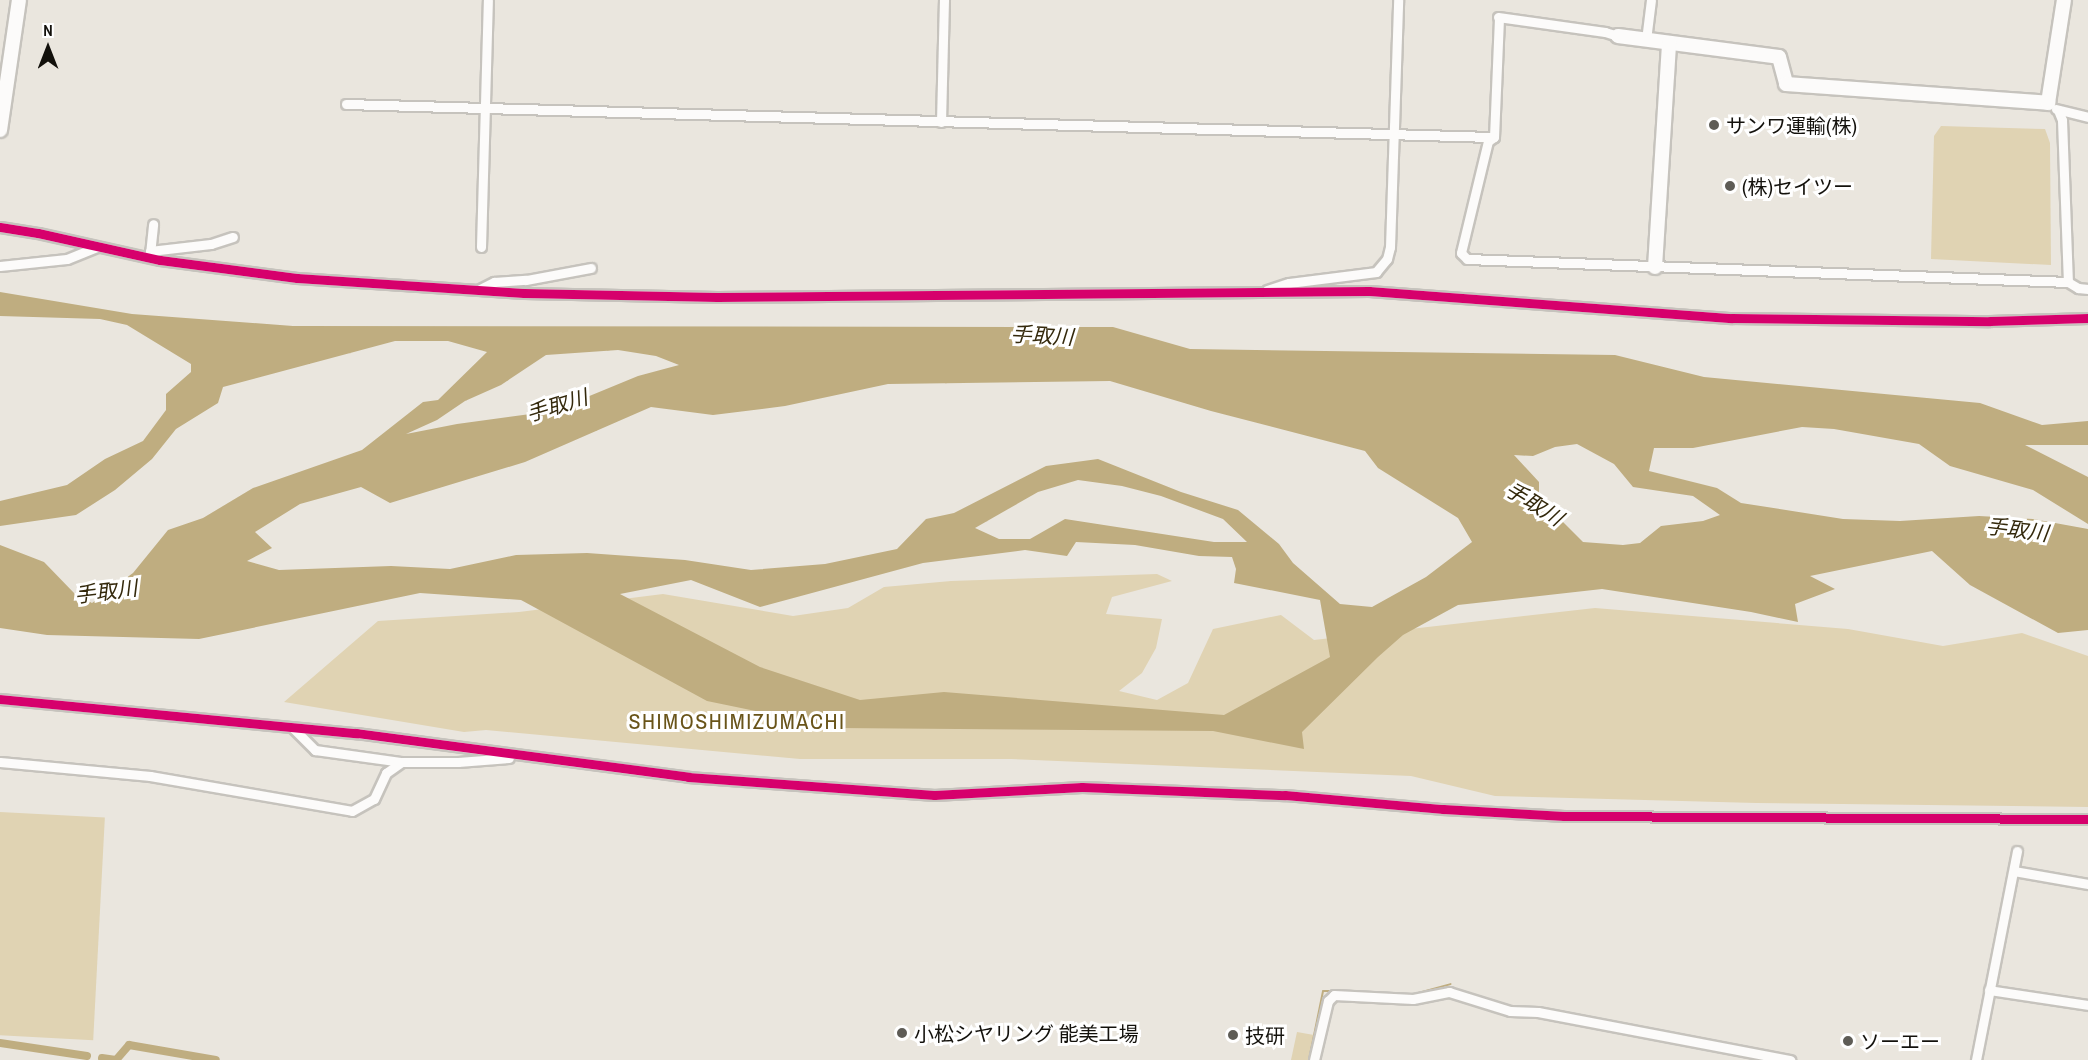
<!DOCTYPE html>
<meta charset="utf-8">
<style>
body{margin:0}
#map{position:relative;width:2088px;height:1060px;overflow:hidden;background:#eae6de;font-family:"Archivo Narrow","Noto Sans JP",sans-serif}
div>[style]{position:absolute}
.green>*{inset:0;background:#e0d3b3;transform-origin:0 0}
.water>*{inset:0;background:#bfad80}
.stream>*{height:2px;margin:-1px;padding:0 1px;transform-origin:1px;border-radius:1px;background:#bfad80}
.canal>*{height:8px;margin:-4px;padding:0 4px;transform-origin:4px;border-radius:4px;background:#bfad80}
.roads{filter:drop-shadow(2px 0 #c6c3bd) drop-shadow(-2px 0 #c6c3bd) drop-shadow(0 2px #c6c3bd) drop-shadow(0 -2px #c6c3bd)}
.street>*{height:9px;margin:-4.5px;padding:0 4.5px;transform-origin:4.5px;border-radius:4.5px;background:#fcfbfa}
.secondary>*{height:14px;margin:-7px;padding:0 7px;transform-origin:7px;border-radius:7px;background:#fcfbfa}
.cycleway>*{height:9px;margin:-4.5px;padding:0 4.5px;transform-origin:4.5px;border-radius:4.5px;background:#d6006c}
.dots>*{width:16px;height:16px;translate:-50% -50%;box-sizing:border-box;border:3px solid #fff;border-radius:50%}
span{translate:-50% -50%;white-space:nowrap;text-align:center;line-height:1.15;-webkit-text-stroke:6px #fff;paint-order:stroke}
.poi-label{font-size:20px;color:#13110c}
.left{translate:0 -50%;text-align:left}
.water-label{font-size:21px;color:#34290c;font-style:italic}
.quarter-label{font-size:22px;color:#695419;letter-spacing:1.5px}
.north{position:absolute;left:18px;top:18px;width:60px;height:60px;-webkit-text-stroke:4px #fff;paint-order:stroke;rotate:0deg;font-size:16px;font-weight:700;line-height:24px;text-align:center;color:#13110c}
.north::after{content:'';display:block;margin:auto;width:21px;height:27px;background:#13110c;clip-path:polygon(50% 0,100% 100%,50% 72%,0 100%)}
</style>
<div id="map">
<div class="green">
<div style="clip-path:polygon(1941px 126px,2045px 129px,2050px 143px,2051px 265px,1931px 259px,1934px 136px)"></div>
<div style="clip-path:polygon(1157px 574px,1172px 581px,1112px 597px,1106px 614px,1162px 619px,1156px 648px,1142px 673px,1119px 691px,1157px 700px,1188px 683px,1213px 629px,1281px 615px,1314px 640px,1595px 608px,1848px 629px,1943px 646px,2022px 633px,2088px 656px,2088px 807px,1756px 803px,1495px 796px,1411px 776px,1011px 759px,800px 759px,486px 730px,464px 732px,284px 702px,378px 621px,519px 612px,663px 594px,793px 616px,848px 608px,884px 587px,951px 581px)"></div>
<div style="left:0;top:812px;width:105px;height:223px;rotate:3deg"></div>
<div style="clip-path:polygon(1297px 1032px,1314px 1035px,1309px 1060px,1291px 1060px)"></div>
</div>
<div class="water">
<div style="clip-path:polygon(evenodd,0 292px,132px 314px,293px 326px,1113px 327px,1190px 349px,1615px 355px,1704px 377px,1980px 403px,2042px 425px,2088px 421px,2088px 445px,2025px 445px,2088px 477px,2088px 524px,2033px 490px,1950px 466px,1919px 444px,1834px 429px,1802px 427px,1693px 448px,1654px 448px,1649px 471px,1717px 488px,1741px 503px,1843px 519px,1900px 521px,1979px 516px,2033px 519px,2088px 529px,2088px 630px,2058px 633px,1970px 585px,1932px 551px,1810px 576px,1835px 589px,1795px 604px,1798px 622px,1751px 612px,1602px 589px,1458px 605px,1403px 635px,1378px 657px,1302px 732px,1304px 749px,1213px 731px,838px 728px,707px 701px,521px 600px,420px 593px,199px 639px,47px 635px,0 628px,0 545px,44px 562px,75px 594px,92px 603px,133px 573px,168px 530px,203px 518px,253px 488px,362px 450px,423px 402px,438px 400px,487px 352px,448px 341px,395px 341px,223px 387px,218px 403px,176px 429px,152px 459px,115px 490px,76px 515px,0 526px,0 501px,67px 485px,105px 459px,143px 441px,166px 410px,166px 394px,191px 372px,191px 364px,127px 325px,100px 319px,0 316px,0 292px,618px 350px,656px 356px,679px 365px,638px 376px,553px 411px,457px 424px,406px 434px,437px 420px,465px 401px,501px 385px,546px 355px,618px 350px,0 292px,1110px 381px,1211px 411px,1365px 451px,1378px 468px,1458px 518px,1472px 542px,1426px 577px,1372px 607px,1340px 604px,1293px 563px,1279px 544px,1238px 510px,1181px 492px,1098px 459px,1046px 466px,954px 513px,926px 519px,897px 549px,825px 564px,751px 570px,685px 560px,587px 553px,516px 555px,450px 569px,391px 566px,279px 570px,247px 561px,272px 548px,255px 532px,300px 504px,361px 487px,390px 503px,525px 462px,651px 407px,713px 415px,785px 406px,888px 384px,1110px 381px,0 292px,1577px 444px,1614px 464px,1633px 487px,1693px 496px,1720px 515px,1703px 521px,1661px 526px,1640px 543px,1623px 545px,1583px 542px,1539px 498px,1539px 482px,1514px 455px,1533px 456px,1555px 447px,1577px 444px,0 292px,1078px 480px,1122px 486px,1161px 496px,1223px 519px,1247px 542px,1214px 542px,1065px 519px,1030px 539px,999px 539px,975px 528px,1038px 492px,1078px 480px,0 292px,1076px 542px,1135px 545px,1199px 556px,1232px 557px,1236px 569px,1234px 583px,1320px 600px,1330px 657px,1224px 715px,944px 692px,860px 700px,760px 667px,620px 594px,691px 580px,760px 607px,923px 563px,1025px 550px,1067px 556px,1076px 542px)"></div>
</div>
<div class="stream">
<div style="left:1411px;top:995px;width:41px;rotate:-15.4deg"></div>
<div style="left:1711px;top:1050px;width:49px;rotate:11.8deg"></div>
<div style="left:1309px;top:1060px;width:70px;rotate:-78.5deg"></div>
<div style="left:1323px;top:991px;width:10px"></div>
</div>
<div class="canal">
<div style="left:0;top:1043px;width:88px;rotate:8.5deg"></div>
<div style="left:102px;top:1058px;width:14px;rotate:8deg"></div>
<div style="left:116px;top:1060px;width:20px;rotate:-49deg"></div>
<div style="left:129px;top:1045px;width:88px;rotate:9.8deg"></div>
</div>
<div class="roads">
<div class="street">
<div style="left:1498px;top:17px;width:108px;rotate:8deg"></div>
<div style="left:1605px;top:32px;width:14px;rotate:17deg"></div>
<div style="left:1499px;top:18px;width:119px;rotate:92.4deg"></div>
<div style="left:1494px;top:137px;width:7px;rotate:146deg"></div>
<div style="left:1488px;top:141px;width:115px;rotate:103.6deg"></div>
<div style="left:1461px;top:253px;width:8px;rotate:45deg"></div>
<div style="left:1467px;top:259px;width:601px;rotate:2.19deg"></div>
<div style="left:1646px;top:40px;width:40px;rotate:-82.9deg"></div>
<div style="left:346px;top:104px;width:1148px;rotate:1.65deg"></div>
<div style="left:2056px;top:109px;width:33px;rotate:14deg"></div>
<div style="left:2058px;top:110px;width:11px;rotate:68deg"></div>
<div style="left:2062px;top:120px;width:162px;rotate:87.9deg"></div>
<div style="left:2068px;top:282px;width:12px;rotate:31deg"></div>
<div style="left:2078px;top:288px;width:10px;rotate:6deg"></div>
<div style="left:941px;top:122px;width:122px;rotate:-88.6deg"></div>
<div style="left:0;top:227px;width:38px;rotate:9deg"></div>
<div style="left:38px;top:233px;width:125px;rotate:12.5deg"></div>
<div style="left:160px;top:260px;width:138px;rotate:7.5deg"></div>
<div style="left:297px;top:278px;width:227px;rotate:3.8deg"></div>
<div style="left:524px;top:293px;width:193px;rotate:1.2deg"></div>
<div style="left:717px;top:297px;width:652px;rotate:-0.53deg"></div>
<div style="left:1369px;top:291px;width:364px;rotate:4.3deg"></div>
<div style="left:1732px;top:318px;width:258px;rotate:0.7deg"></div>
<div style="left:1990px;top:321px;width:98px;rotate:-1.8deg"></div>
<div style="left:481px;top:247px;width:247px;rotate:-88.4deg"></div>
<div style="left:150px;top:251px;width:61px;rotate:-6.5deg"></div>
<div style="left:211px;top:244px;width:23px;rotate:-18deg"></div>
<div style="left:150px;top:254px;width:30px;rotate:-84deg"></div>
<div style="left:0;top:266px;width:67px;rotate:-6deg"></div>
<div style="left:67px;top:259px;width:32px;rotate:-22deg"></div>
<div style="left:480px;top:289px;width:16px;rotate:-27deg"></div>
<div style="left:494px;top:282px;width:32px;rotate:-4deg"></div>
<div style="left:526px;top:280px;width:66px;rotate:-10.5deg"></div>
<div style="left:1267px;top:290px;width:23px;rotate:-18deg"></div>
<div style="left:1289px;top:283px;width:88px;rotate:-7.2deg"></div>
<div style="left:1376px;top:272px;width:17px;rotate:-50deg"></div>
<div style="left:1387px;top:259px;width:12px;rotate:-76deg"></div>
<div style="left:1390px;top:247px;width:247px;rotate:-88.1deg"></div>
<div style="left:0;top:699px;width:358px;rotate:5.5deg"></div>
<div style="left:356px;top:733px;width:335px;rotate:7.5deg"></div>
<div style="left:688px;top:777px;width:247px;rotate:4.2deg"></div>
<div style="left:934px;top:795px;width:148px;rotate:-3.1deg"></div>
<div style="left:1082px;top:787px;width:203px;rotate:2.3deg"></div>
<div style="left:1285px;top:795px;width:159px;rotate:5.1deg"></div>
<div style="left:1443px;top:809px;width:121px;rotate:3.3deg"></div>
<div style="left:1564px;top:816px;width:524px;rotate:0.33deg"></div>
<div style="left:292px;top:727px;width:33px;rotate:45deg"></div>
<div style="left:315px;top:750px;width:88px;rotate:7.9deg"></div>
<div style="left:0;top:762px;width:151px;rotate:5.3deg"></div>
<div style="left:150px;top:776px;width:205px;rotate:9.8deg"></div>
<div style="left:352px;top:811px;width:25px;rotate:-29deg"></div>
<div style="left:374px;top:799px;width:29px;rotate:-65deg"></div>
<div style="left:386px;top:773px;width:19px;rotate:-35deg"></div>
<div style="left:402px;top:762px;width:56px"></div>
<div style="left:458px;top:762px;width:51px;rotate:-4.5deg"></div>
<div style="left:2014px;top:871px;width:75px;rotate:10deg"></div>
<div style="left:1989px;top:990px;width:100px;rotate:8.6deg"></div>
<div style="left:1314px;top:1060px;width:61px;rotate:-76.7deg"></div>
<div style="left:1328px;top:1001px;width:8px;rotate:-45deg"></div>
<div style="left:1334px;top:995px;width:79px;rotate:2.9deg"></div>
<div style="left:1413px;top:999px;width:37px;rotate:-11deg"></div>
<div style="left:1449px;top:992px;width:64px;rotate:17.3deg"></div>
<div style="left:1510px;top:1011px;width:28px;rotate:2deg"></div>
<div style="left:1538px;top:1012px;width:257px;rotate:10.8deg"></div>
<div style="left:1976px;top:1060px;width:213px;rotate:-78.9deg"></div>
</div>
<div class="secondary">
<div style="left:1618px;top:36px;width:162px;rotate:7.4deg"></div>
<div style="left:1779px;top:57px;width:28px;rotate:75deg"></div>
<div style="left:1786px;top:84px;width:263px;rotate:4.1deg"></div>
<div style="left:2048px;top:103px;width:104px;rotate:-81.2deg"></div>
<div style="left:0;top:130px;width:131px;rotate:-81.7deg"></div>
<div style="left:1655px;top:267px;width:224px;rotate:-86.4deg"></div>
</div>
</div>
<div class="cycleway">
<div style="left:0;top:227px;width:38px;rotate:9deg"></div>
<div style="left:38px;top:233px;width:125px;rotate:12.5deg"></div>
<div style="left:160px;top:260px;width:138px;rotate:7.5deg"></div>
<div style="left:297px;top:278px;width:227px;rotate:3.8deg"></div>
<div style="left:524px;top:293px;width:193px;rotate:1.2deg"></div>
<div style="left:717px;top:297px;width:652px;rotate:-0.53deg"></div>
<div style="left:1369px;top:291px;width:364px;rotate:4.3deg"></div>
<div style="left:1732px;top:318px;width:258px;rotate:0.7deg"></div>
<div style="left:1990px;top:321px;width:98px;rotate:-1.8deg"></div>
<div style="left:0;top:699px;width:358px;rotate:5.5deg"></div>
<div style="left:356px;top:733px;width:335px;rotate:7.5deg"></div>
<div style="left:688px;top:777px;width:247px;rotate:4.2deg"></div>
<div style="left:934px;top:795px;width:148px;rotate:-3.1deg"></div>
<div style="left:1082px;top:787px;width:203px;rotate:2.3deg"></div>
<div style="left:1285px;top:795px;width:159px;rotate:5.1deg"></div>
<div style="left:1443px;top:809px;width:121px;rotate:3.3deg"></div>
<div style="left:1564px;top:816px;width:524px;rotate:0.33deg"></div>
</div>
<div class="dots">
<div style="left:1714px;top:125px;background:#5e5c56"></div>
<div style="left:1730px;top:186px;background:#5e5c56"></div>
<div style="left:902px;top:1033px;background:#5e5c56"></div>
<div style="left:1233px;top:1035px;background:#5e5c56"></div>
<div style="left:1848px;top:1041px;background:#5e5c56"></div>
</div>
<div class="poi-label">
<span class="left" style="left:1726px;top:125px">サンワ運輸(株)</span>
<span class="left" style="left:1742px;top:186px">(株)セイツー</span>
<span class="left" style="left:914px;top:1033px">小松シヤリング 能美工場</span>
<span class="left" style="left:1245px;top:1035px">技研</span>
<span class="left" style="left:1860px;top:1041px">ソーエー</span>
</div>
<div class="water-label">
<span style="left:1042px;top:336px;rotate:3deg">手取川</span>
<span style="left:557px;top:406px;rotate:-17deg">手取川</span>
<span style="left:1534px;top:504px;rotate:32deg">手取川</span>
<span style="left:2017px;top:530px;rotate:7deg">手取川</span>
<span style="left:106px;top:592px;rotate:-7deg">手取川</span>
</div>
<div class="quarter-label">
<span style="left:737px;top:722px">SHIMOSHIMIZUMACHI</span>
</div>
<div class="north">N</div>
</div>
